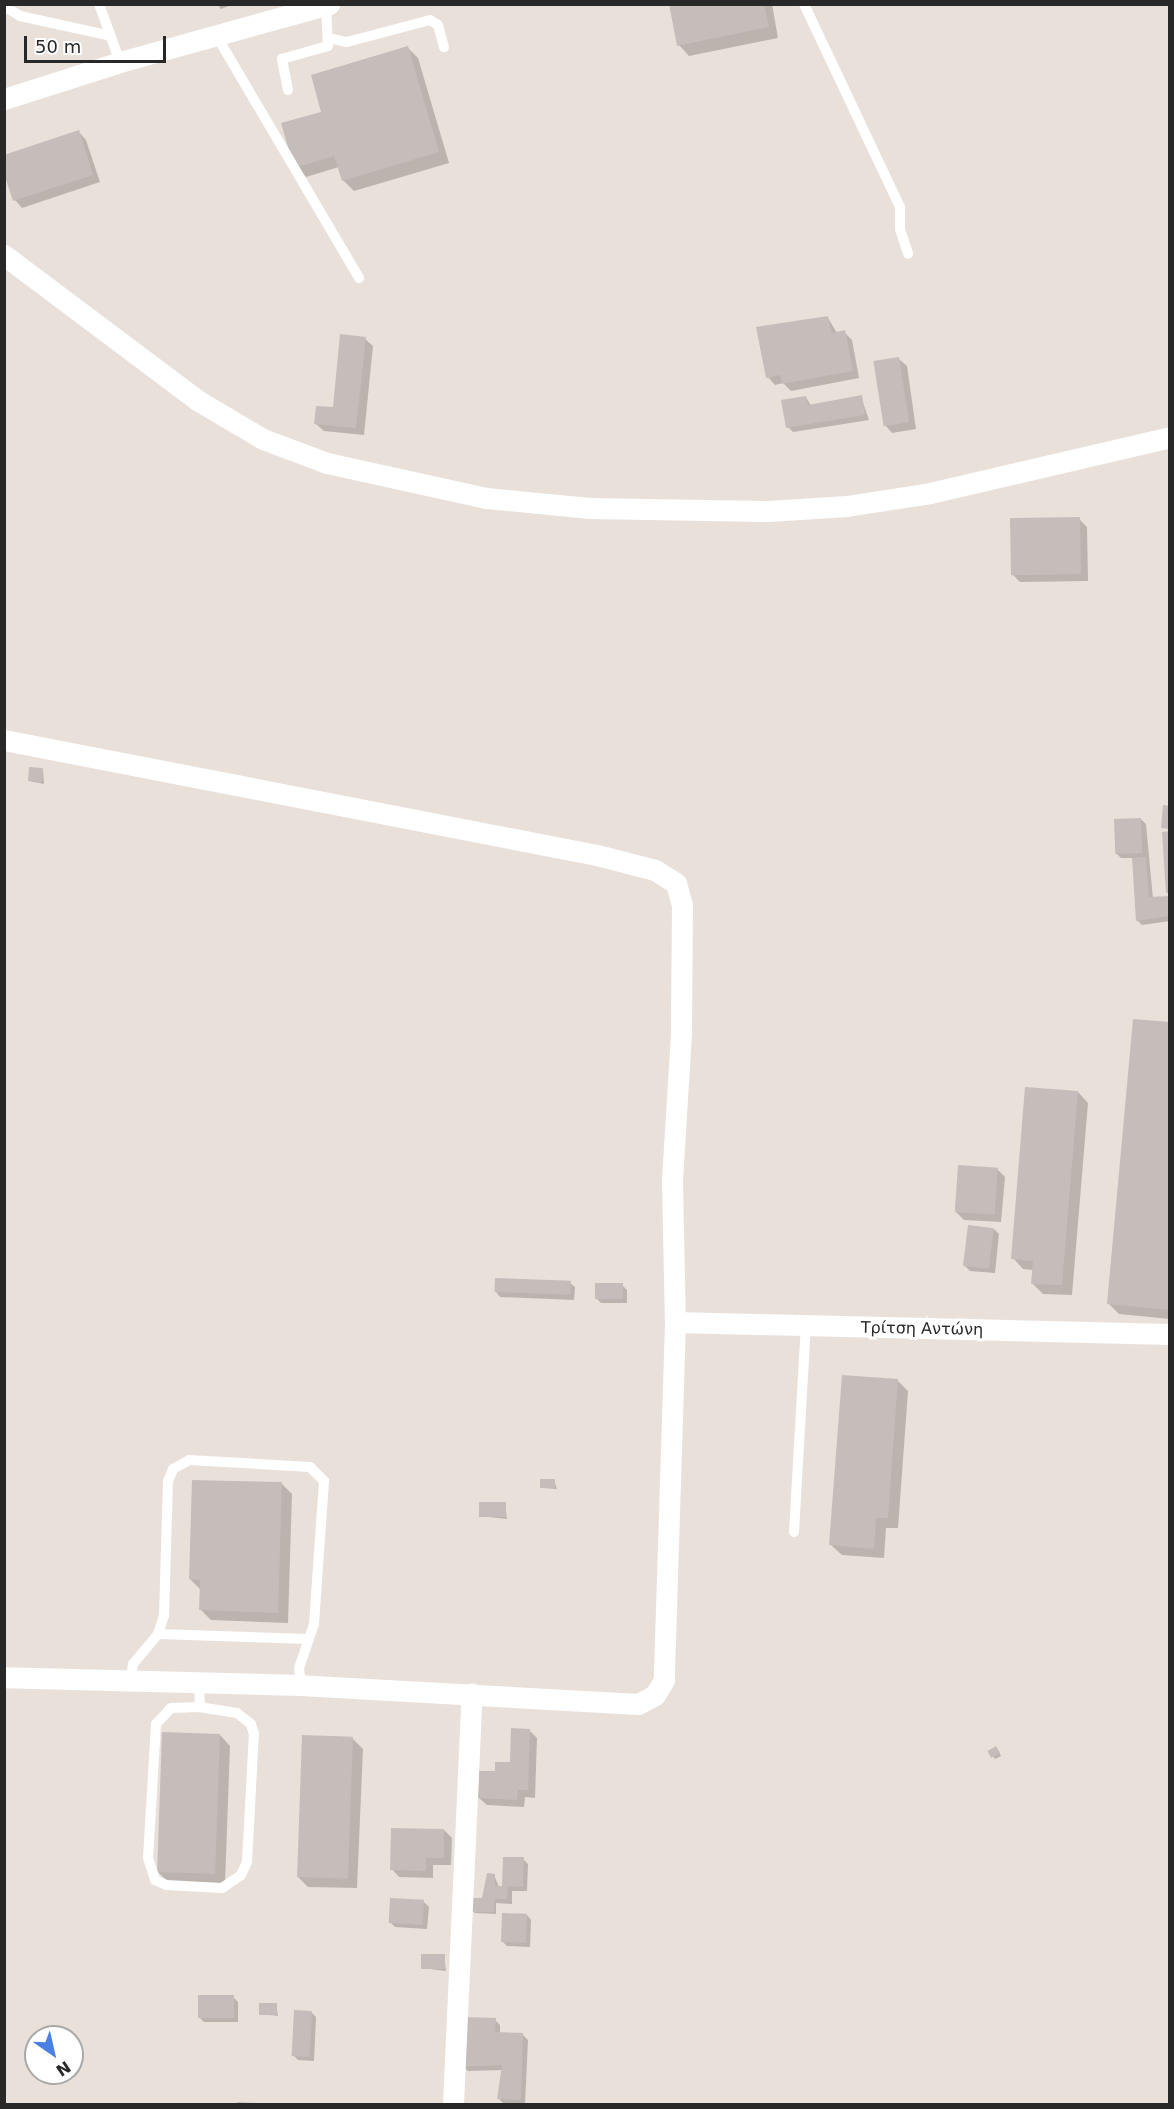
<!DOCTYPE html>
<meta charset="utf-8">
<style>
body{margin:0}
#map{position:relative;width:1174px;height:2109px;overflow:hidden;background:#e9e0da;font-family:"DejaVu Sans",sans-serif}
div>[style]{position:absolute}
.shadow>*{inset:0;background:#0003}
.building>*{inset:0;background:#c4bdba;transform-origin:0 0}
.lane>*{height:10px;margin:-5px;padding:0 5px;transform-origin:5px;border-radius:5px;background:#fff}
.street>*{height:21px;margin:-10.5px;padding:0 10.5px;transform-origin:10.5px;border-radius:10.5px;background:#fff}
span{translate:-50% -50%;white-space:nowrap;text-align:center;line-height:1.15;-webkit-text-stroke:6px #fff;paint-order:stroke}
.street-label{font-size:16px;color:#282828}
.frame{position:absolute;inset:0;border:6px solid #282828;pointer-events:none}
.north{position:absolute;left:24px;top:2025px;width:60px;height:60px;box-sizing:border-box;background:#fff;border:2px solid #a9a9a9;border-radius:50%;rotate:146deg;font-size:16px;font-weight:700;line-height:24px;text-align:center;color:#282828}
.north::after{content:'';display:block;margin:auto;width:21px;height:27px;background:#4981e7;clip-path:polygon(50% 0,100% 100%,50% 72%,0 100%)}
.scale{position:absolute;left:24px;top:36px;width:142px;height:27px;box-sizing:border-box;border:3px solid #282828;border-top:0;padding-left:8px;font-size:18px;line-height:21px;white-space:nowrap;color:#282828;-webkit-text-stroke:4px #fff;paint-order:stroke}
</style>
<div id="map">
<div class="shadow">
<div style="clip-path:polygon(217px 4px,234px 4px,221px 9px)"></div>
<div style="clip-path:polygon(670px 4px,772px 4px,778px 38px,689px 56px,679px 45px)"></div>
<div style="clip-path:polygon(408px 48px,418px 58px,449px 163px,354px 191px,343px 180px,339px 167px,306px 177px,296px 167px,323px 113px)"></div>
<div style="clip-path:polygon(79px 132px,86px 140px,100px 182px,22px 208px,15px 200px)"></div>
<div style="clip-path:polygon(828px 318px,837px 333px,844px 332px,852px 340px,859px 378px,791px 391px,783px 383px,775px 385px,768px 377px)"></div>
<div style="clip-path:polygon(365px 339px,373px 346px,364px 435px,324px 431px,316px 424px,334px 409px)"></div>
<div style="clip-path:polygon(899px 359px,907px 366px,916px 429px,892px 433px,885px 425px)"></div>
<div style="clip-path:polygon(806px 397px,811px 406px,861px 397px,869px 420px,793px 432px,788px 427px)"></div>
<div style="clip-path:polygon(1079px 519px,1087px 527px,1088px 581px,1020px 582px,1012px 574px)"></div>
<div style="clip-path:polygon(43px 770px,44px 784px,29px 781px)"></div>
<div style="clip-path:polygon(1141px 819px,1146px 824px,1153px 899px,1170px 897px,1170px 921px,1142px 925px,1137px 920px,1133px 858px,1121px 858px,1116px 853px)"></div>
<div style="clip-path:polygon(1170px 1024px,1170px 1319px,1119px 1314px,1109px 1304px)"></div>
<div style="clip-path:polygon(1078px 1092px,1088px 1103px,1072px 1295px,1043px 1294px,1033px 1284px,1034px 1270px,1023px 1269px,1013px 1258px)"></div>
<div style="clip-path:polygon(997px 1169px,1005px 1177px,1001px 1222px,964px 1220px,956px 1212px)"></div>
<div style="clip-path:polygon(994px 1229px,999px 1234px,995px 1273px,970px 1271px,965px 1266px)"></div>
<div style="clip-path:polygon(570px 1283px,575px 1287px,574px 1300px,500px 1297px,496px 1292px)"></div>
<div style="clip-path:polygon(622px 1285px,627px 1290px,627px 1303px,601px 1303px,596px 1298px)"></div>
<div style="clip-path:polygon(897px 1380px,908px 1391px,898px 1528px,886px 1528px,884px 1558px,842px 1555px,831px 1545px)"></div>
<div style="clip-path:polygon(554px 1480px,557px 1489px,542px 1488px)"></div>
<div style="clip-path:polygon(282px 1484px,292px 1494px,288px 1623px,211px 1620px,201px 1610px,201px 1590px,190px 1579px)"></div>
<div style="clip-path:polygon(505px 1504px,507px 1519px,480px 1516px)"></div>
<div style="clip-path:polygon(529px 1730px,537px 1738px,535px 1798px,525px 1797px,524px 1807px,487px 1805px,479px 1798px,496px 1773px,511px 1764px)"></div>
<div style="clip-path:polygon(220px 1735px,230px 1746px,225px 1884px,168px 1882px,158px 1872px)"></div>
<div style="clip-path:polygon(352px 1738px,363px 1749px,357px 1888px,308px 1887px,298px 1877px)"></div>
<div style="clip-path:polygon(998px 1750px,1001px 1756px,995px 1759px,989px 1751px)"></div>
<div style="clip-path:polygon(444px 1830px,452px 1838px,451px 1865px,433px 1865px,433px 1878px,399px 1877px,392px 1869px)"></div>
<div style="clip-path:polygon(523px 1859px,528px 1864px,527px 1891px,512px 1891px,512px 1904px,496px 1903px,496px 1914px,474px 1913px,484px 1900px,484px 1888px,488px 1888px,494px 1875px,499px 1887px,503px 1887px)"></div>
<div style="clip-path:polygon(424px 1902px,429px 1907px,427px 1929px,395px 1927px,390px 1922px)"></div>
<div style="clip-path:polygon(527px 1915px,531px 1920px,530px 1947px,507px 1946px,502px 1941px)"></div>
<div style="clip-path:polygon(444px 1956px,446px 1971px,422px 1968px)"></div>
<div style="clip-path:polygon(233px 1997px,238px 2002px,238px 2022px,204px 2022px,199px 2017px)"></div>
<div style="clip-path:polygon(276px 2004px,278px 2016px,260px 2014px)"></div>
<div style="clip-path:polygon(311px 2012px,316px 2017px,314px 2061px,298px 2060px,293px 2055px)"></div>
<div style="clip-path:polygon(495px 2020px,500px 2025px,500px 2034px,523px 2035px,528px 2040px,525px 2104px,504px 2104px,499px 2099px,503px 2070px,468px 2071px,463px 2066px)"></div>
</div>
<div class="building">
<div style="clip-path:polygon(669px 4px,764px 4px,769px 27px,677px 46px)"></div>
<div style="clip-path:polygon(408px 46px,439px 152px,342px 181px,334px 156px,294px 168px,281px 123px,321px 112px,311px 75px)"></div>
<div style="clip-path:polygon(79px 130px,93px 175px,13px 201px,4px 174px,4px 155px)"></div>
<div style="clip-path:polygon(828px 316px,832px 333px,845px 330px,853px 371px,782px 384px,780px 375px,766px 378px,756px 327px)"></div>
<div style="clip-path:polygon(340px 334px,366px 337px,356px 428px,314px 424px,316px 406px,333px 407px)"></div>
<div style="left:899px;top:357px;width:66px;height:26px;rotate:81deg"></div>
<div style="clip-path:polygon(862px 395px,865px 415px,786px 428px,781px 400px,806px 396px,808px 405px)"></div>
<div style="left:1080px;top:517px;width:57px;height:70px;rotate:89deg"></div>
<div style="left:29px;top:767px;width:14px;height:14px;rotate:4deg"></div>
<div style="clip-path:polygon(1163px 805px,1170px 806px,1170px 829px,1161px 828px)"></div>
<div style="left:1141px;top:818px;width:35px;height:27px;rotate:88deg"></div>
<div style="clip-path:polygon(1170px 831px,1170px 893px,1166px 893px,1162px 832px)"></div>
<div style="clip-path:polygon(1146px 857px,1149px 897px,1170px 896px,1170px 916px,1136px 921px,1132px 858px)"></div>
<div style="clip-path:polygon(1133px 1019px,1170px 1022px,1169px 1310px,1107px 1304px)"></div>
<div style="clip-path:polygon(1025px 1087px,1078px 1091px,1062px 1285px,1031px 1284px,1033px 1261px,1011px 1259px)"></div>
<div style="left:958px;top:1165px;width:40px;height:47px;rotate:4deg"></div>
<div style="left:968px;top:1225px;width:26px;height:41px;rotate:7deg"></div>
<div style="left:495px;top:1278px;width:76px;height:14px;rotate:2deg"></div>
<div style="left:595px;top:1283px;width:28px;height:16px"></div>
<div style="clip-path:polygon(842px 1375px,898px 1379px,888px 1518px,876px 1518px,874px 1549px,829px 1545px)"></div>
<div style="left:555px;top:1479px;width:9px;height:15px;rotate:90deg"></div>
<div style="clip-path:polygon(192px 1480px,282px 1482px,278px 1613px,199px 1610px,200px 1580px,189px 1579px)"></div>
<div style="left:479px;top:1502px;width:27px;height:15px"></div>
<div style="clip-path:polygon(511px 1728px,530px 1729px,528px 1790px,518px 1790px,517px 1800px,478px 1798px,479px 1771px,495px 1771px,495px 1762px,510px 1762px)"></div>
<div style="left:162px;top:1732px;width:58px;height:140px;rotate:2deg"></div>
<div style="left:302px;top:1735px;width:51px;height:142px;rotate:2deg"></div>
<div style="left:996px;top:1746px;width:8px;height:10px;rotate:60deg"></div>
<div style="clip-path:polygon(391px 1828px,444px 1829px,444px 1858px,426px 1858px,426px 1871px,390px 1870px)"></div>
<div style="clip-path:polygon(503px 1857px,524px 1857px,523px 1887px,508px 1886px,507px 1899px,495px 1899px,494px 1912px,470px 1912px,471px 1898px,482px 1898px,487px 1873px,495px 1874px,495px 1886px,502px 1886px)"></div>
<div style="left:390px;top:1898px;width:34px;height:25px;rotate:3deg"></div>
<div style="left:502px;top:1913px;width:25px;height:29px;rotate:2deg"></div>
<div style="left:421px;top:1954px;width:24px;height:15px"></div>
<div style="left:198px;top:1995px;width:36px;height:23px"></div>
<div style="left:259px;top:2003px;width:18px;height:12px"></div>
<div style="left:294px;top:2010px;width:18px;height:46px;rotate:3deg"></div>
<div style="clip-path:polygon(463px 2017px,496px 2018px,495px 2032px,523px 2033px,521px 2100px,497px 2099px,502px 2065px,461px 2067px)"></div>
<div style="clip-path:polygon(237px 2102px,257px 2103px,257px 2104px,237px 2104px)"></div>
</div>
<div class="lane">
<div style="left:99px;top:4px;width:62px;rotate:70.1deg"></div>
<div style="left:804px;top:4px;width:225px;rotate:64.7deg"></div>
<div style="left:900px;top:207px;width:22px;rotate:90deg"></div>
<div style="left:900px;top:229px;width:26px;rotate:72deg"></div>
<div style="left:4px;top:6px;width:19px;rotate:32deg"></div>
<div style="left:20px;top:16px;width:93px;rotate:12.4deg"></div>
<div style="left:216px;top:35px;width:282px;rotate:59.5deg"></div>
<div style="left:329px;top:38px;width:18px;rotate:13deg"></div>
<div style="left:347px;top:42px;width:86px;rotate:-14.8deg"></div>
<div style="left:430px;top:20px;width:9px;rotate:32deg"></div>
<div style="left:438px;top:25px;width:23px;rotate:75deg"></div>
<div style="left:288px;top:90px;width:32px;rotate:-101deg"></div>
<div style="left:282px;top:59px;width:48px;rotate:-15.8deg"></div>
<div style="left:328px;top:46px;width:41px;rotate:-92.8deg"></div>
<div style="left:794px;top:1532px;width:206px;rotate:-86.7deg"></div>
<div style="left:158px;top:1634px;width:151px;rotate:1.9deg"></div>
<div style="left:131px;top:1678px;width:14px;rotate:-82deg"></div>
<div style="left:133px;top:1664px;width:39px;rotate:-50deg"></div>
<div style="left:158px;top:1634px;width:19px;rotate:-72deg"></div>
<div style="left:164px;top:1616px;width:135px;rotate:-88.3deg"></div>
<div style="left:168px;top:1481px;width:13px;rotate:-67deg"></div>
<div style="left:173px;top:1469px;width:18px;rotate:-29deg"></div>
<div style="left:189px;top:1460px;width:121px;rotate:3.3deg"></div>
<div style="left:310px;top:1467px;width:20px;rotate:45deg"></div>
<div style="left:324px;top:1481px;width:143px;rotate:94deg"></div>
<div style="left:314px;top:1624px;width:46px;rotate:108.8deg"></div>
<div style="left:299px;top:1668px;width:17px;rotate:83deg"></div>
<div style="left:199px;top:1682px;width:25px;rotate:88deg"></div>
<div style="left:200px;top:1707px;width:29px;rotate:178deg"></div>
<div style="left:171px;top:1708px;width:22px;rotate:133deg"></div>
<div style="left:156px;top:1724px;width:134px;rotate:93.4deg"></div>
<div style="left:148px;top:1858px;width:23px;rotate:72deg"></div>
<div style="left:155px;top:1880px;width:12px;rotate:24deg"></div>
<div style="left:166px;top:1885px;width:56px;rotate:3.1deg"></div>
<div style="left:222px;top:1888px;width:23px;rotate:-34deg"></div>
<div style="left:241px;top:1875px;width:14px;rotate:-65deg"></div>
<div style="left:247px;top:1862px;width:128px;rotate:-86.9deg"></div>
<div style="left:254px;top:1734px;width:10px;rotate:-107deg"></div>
<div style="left:251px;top:1724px;width:18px;rotate:-142deg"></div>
<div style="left:237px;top:1713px;width:37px;rotate:-171deg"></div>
</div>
<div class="street">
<div style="left:4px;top:99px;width:122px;rotate:-17.7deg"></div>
<div style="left:120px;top:62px;width:217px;rotate:-15.5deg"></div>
<div style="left:4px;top:255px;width:241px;rotate:36.9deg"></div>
<div style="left:197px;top:400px;width:77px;rotate:30.6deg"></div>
<div style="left:263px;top:439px;width:68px;rotate:20.6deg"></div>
<div style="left:327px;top:463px;width:163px;rotate:12.4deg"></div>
<div style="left:486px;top:498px;width:104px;rotate:5.5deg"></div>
<div style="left:590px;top:508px;width:178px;rotate:1deg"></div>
<div style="left:768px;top:511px;width:79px;rotate:-3.6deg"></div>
<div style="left:847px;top:506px;width:84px;rotate:-8.9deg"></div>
<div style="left:930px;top:493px;width:246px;rotate:-13.1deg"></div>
<div style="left:4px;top:740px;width:604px;rotate:10.98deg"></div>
<div style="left:597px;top:855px;width:60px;rotate:14.5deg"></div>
<div style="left:655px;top:870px;width:25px;rotate:32deg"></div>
<div style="left:676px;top:883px;width:24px;rotate:75deg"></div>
<div style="left:682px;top:906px;width:127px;rotate:90.5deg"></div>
<div style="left:681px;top:1033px;width:149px;rotate:93.5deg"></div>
<div style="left:672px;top:1182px;width:140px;rotate:88.8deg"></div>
<div style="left:675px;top:1322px;width:358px;rotate:91.8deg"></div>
<div style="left:664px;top:1680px;width:17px;rotate:121deg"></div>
<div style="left:655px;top:1695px;width:19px;rotate:152deg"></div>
<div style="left:638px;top:1704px;width:338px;rotate:-176.8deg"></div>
<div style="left:301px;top:1685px;width:297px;rotate:-178.5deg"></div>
<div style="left:675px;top:1322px;width:495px;rotate:1.4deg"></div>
<div style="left:453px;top:2104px;width:411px;rotate:-87.4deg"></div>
</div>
<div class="street-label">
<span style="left:922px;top:1329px;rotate:1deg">Τρίτση Αντώνη</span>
</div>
<div class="frame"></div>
<div class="north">N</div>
<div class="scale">50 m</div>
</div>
